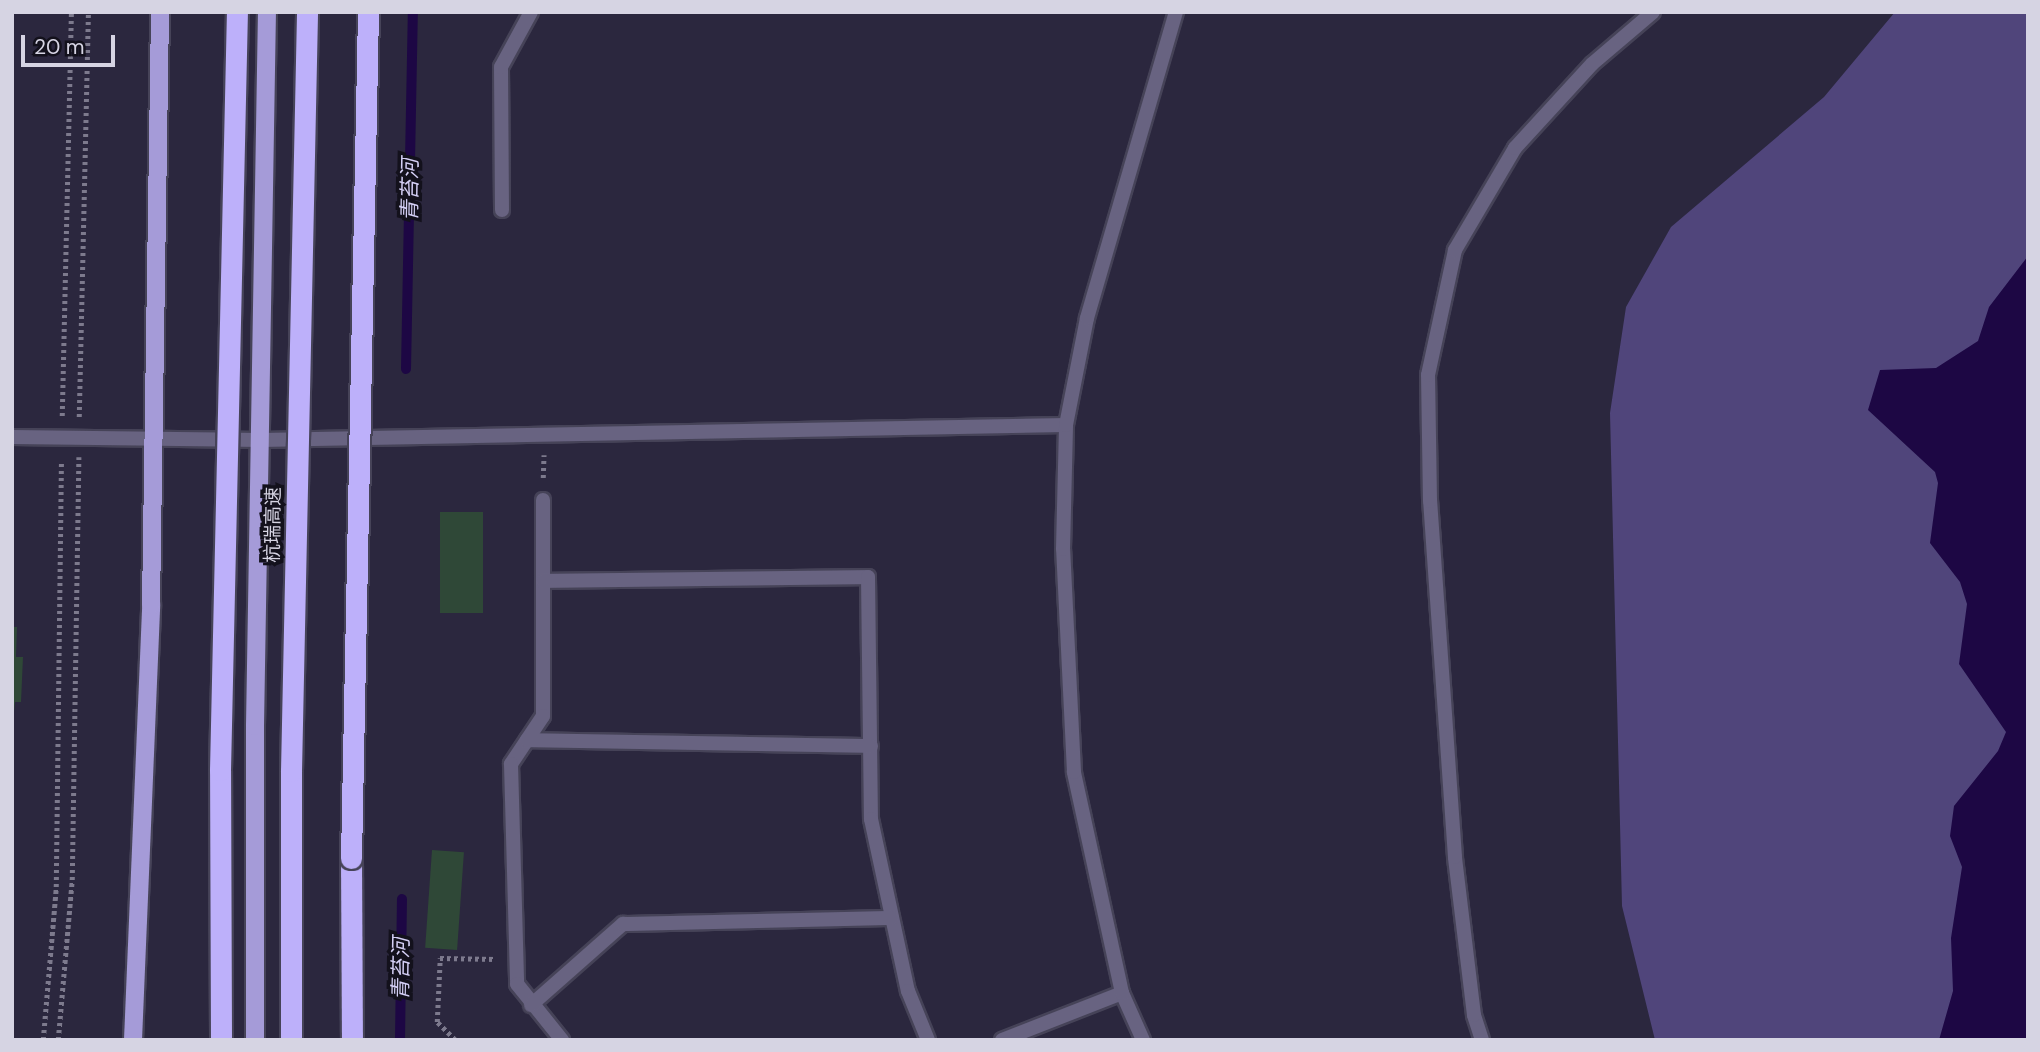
<!DOCTYPE html>
<meta charset="utf-8">
<style>
body{margin:0}
#map{position:relative;width:2040px;height:1052px;overflow:hidden;background:#2b273e;font-family:"DM Sans","Noto Sans SC",sans-serif}
div>[style]{position:absolute}
.green>*{inset:0;background:#50457b}
.water>*{inset:0;background:#1d0744}
.stream>*{height:10px;margin:-5px;padding:0 5px;transform-origin:5px;border-radius:5px;background:#1d0744}
.building>*{inset:0;background:#2f4837;transform-origin:0 0}
.path>*{height:4.5px;margin-top:-2.25px;transform-origin:0;background:repeating-linear-gradient(90deg,#7d7a8d 0 3.5px,transparent 0 7px)}
.roads{filter:drop-shadow(2px 0 #464358) drop-shadow(-2px 0 #464358) drop-shadow(0 2px #464358) drop-shadow(0 -2px #464358)}
.street>*{height:14px;margin:-7px;padding:0 7px;transform-origin:7px;border-radius:7px;background:#686381}
.primary>*{height:18px;margin:-9px;padding:0 9px;transform-origin:9px;border-radius:9px;background:#a59bd8}
.highway>*{height:21px;margin:-10.5px;padding:0 10.5px;transform-origin:10.5px;border-radius:10.5px;background:#bdb0fa}
.bridges{filter:drop-shadow(2px 0 #464358) drop-shadow(-2px 0 #464358) drop-shadow(0 2px #464358) drop-shadow(0 -2px #464358)}
.highway-bridge>*{height:21px;margin:-10.5px;padding:0 10.5px;transform-origin:10.5px;border-radius:10.5px;background:#bdb0fa}
span{translate:-50% -50%;white-space:nowrap;text-align:center;line-height:1.15;-webkit-text-stroke:7px #13111c;paint-order:stroke}
.street-label{font-size:19px;color:#d6d4e3}
.water-label{font-size:21px;color:#d4cff5;font-style:italic}
.frame{position:absolute;inset:0;border:14px solid #d6d4e3;pointer-events:none}
.scale{position:absolute;left:21px;top:35px;width:94px;height:32px;box-sizing:border-box;border:4px solid #d6d4e3;border-top:0;padding-left:9px;font-size:21px;line-height:24px;white-space:nowrap;color:#d6d4e3;-webkit-text-stroke:5px #13111c;paint-order:stroke}
</style>
<div id="map">
<div class="green">
<div style="clip-path:polygon(1895px 12px,2028px 12px,2028px 1040px,1655px 1040px,1622px 906px,1610px 413px,1626px 307px,1671px 227px,1824px 97px)"></div>
</div>
<div class="water">
<div style="clip-path:polygon(2028px 256px,2028px 1040px,1939px 1040px,1953px 991px,1951px 938px,1962px 867px,1950px 836px,1954px 806px,1998px 751px,2006px 732px,1959px 664px,1967px 604px,1960px 582px,1930px 543px,1938px 483px,1935px 472px,1868px 410px,1880px 370px,1936px 368px,1978px 341px,1989px 307px)"></div>
</div>
<div class="stream">
<div style="left:406px;top:369px;width:357px;rotate:-88.9deg"></div>
<div style="left:400px;top:1040px;width:141px;rotate:-89.2deg"></div>
</div>
<div class="building">
<div style="left:440px;top:512px;width:43px;height:101px"></div>
<div style="clip-path:polygon(12px 627px,17px 627px,16px 657px,23px 657px,21px 702px,15px 702px,14px 712px)"></div>
<div style="left:432px;top:850px;width:32px;height:98px;rotate:4deg"></div>
</div>
<div class="path">
<div style="left:62px;top:416px;width:404px;rotate:-88.7deg"></div>
<div style="left:79px;top:417px;width:405px;rotate:-88.7deg"></div>
<div style="left:543px;top:478px;width:23px;rotate:-88deg"></div>
<div style="left:43px;top:1040px;width:154px;rotate:-85.1deg"></div>
<div style="left:56px;top:887px;width:427px;rotate:-89.3deg"></div>
<div style="left:58px;top:1040px;width:161px;rotate:-85deg"></div>
<div style="left:72px;top:880px;width:423px;rotate:-89.1deg"></div>
<div style="left:455px;top:1040px;width:25px;rotate:-135deg"></div>
<div style="left:437px;top:1022px;width:64px;rotate:-87.3deg"></div>
<div style="left:440px;top:958px;width:56px;rotate:1deg"></div>
</div>
<div class="roads">
<div class="street">
<div style="left:502px;top:210px;width:143px;rotate:-90.4deg"></div>
<div style="left:501px;top:67px;width:63px;rotate:-61.4deg"></div>
<div style="left:12px;top:437px;width:249px;rotate:0.7deg"></div>
<div style="left:261px;top:440px;width:805px;rotate:-1.07deg"></div>
<div style="left:543px;top:500px;width:216px;rotate:90deg"></div>
<div style="left:543px;top:716px;width:58px;rotate:123.7deg"></div>
<div style="left:511px;top:764px;width:220px;rotate:88.4deg"></div>
<div style="left:517px;top:984px;width:72px;rotate:51.2deg"></div>
<div style="left:543px;top:581px;width:325px;rotate:-0.7deg"></div>
<div style="left:868px;top:577px;width:242px;rotate:89.3deg"></div>
<div style="left:871px;top:819px;width:176px;rotate:77.9deg"></div>
<div style="left:908px;top:991px;width:53px;rotate:67.8deg"></div>
<div style="left:527px;top:740px;width:344px;rotate:1deg"></div>
<div style="left:531px;top:1005px;width:123px;rotate:-41.4deg"></div>
<div style="left:623px;top:924px;width:269px;rotate:-1.3deg"></div>
<div style="left:1002px;top:1040px;width:129px;rotate:-21.4deg"></div>
<div style="left:1143px;top:1040px;width:51px;rotate:-114.1deg"></div>
<div style="left:1122px;top:993px;width:226px;rotate:-102.3deg"></div>
<div style="left:1074px;top:772px;width:223px;rotate:-92.8deg"></div>
<div style="left:1063px;top:549px;width:124px;rotate:-88.6deg"></div>
<div style="left:1066px;top:425px;width:109px;rotate:-78.9deg"></div>
<div style="left:1087px;top:318px;width:319px;rotate:-73.8deg"></div>
<div style="left:1482px;top:1040px;width:26px;rotate:-108deg"></div>
<div style="left:1474px;top:1015px;width:159px;rotate:-96.9deg"></div>
<div style="left:1455px;top:857px;width:357px;rotate:-94deg"></div>
<div style="left:1430px;top:501px;width:126px;rotate:-90.9deg"></div>
<div style="left:1428px;top:375px;width:128px;rotate:-77.8deg"></div>
<div style="left:1455px;top:250px;width:118px;rotate:-59.5deg"></div>
<div style="left:1515px;top:148px;width:114px;rotate:-47.5deg"></div>
<div style="left:1592px;top:64px;width:80px;rotate:-40.4deg"></div>
</div>
<div class="primary">
<div style="left:133px;top:1040px;width:435px;rotate:-87.6deg"></div>
<div style="left:151px;top:605px;width:593px;rotate:-89.13deg"></div>
<div style="left:255px;top:1040px;width:314px;rotate:-90deg"></div>
<div style="left:255px;top:726px;width:714px;rotate:-89.04deg"></div>
</div>
<div class="highway">
<div style="left:351px;top:858px;width:182px;rotate:89.7deg"></div>
</div>
</div>
<div class="bridges">
<div class="highway-bridge">
<div style="left:351px;top:858px;width:846px;rotate:-88.85deg"></div>
<div style="left:221px;top:1040px;width:270px;rotate:-90.2deg"></div>
<div style="left:220px;top:770px;width:758px;rotate:-88.72deg"></div>
<div style="left:291px;top:1040px;width:269px;rotate:-90deg"></div>
<div style="left:291px;top:771px;width:759px;rotate:-88.79deg"></div>
</div>
</div>
<div class="street-label">
<span style="left:273px;top:525px;rotate:-89deg">杭瑞高速</span>
</div>
<div class="water-label">
<span style="left:410px;top:190px;rotate:-89deg">青苔河</span>
<span style="left:401px;top:969px;rotate:-89deg">青苔河</span>
</div>
<div class="frame"></div>
<div class="scale">20 m</div>
</div>
